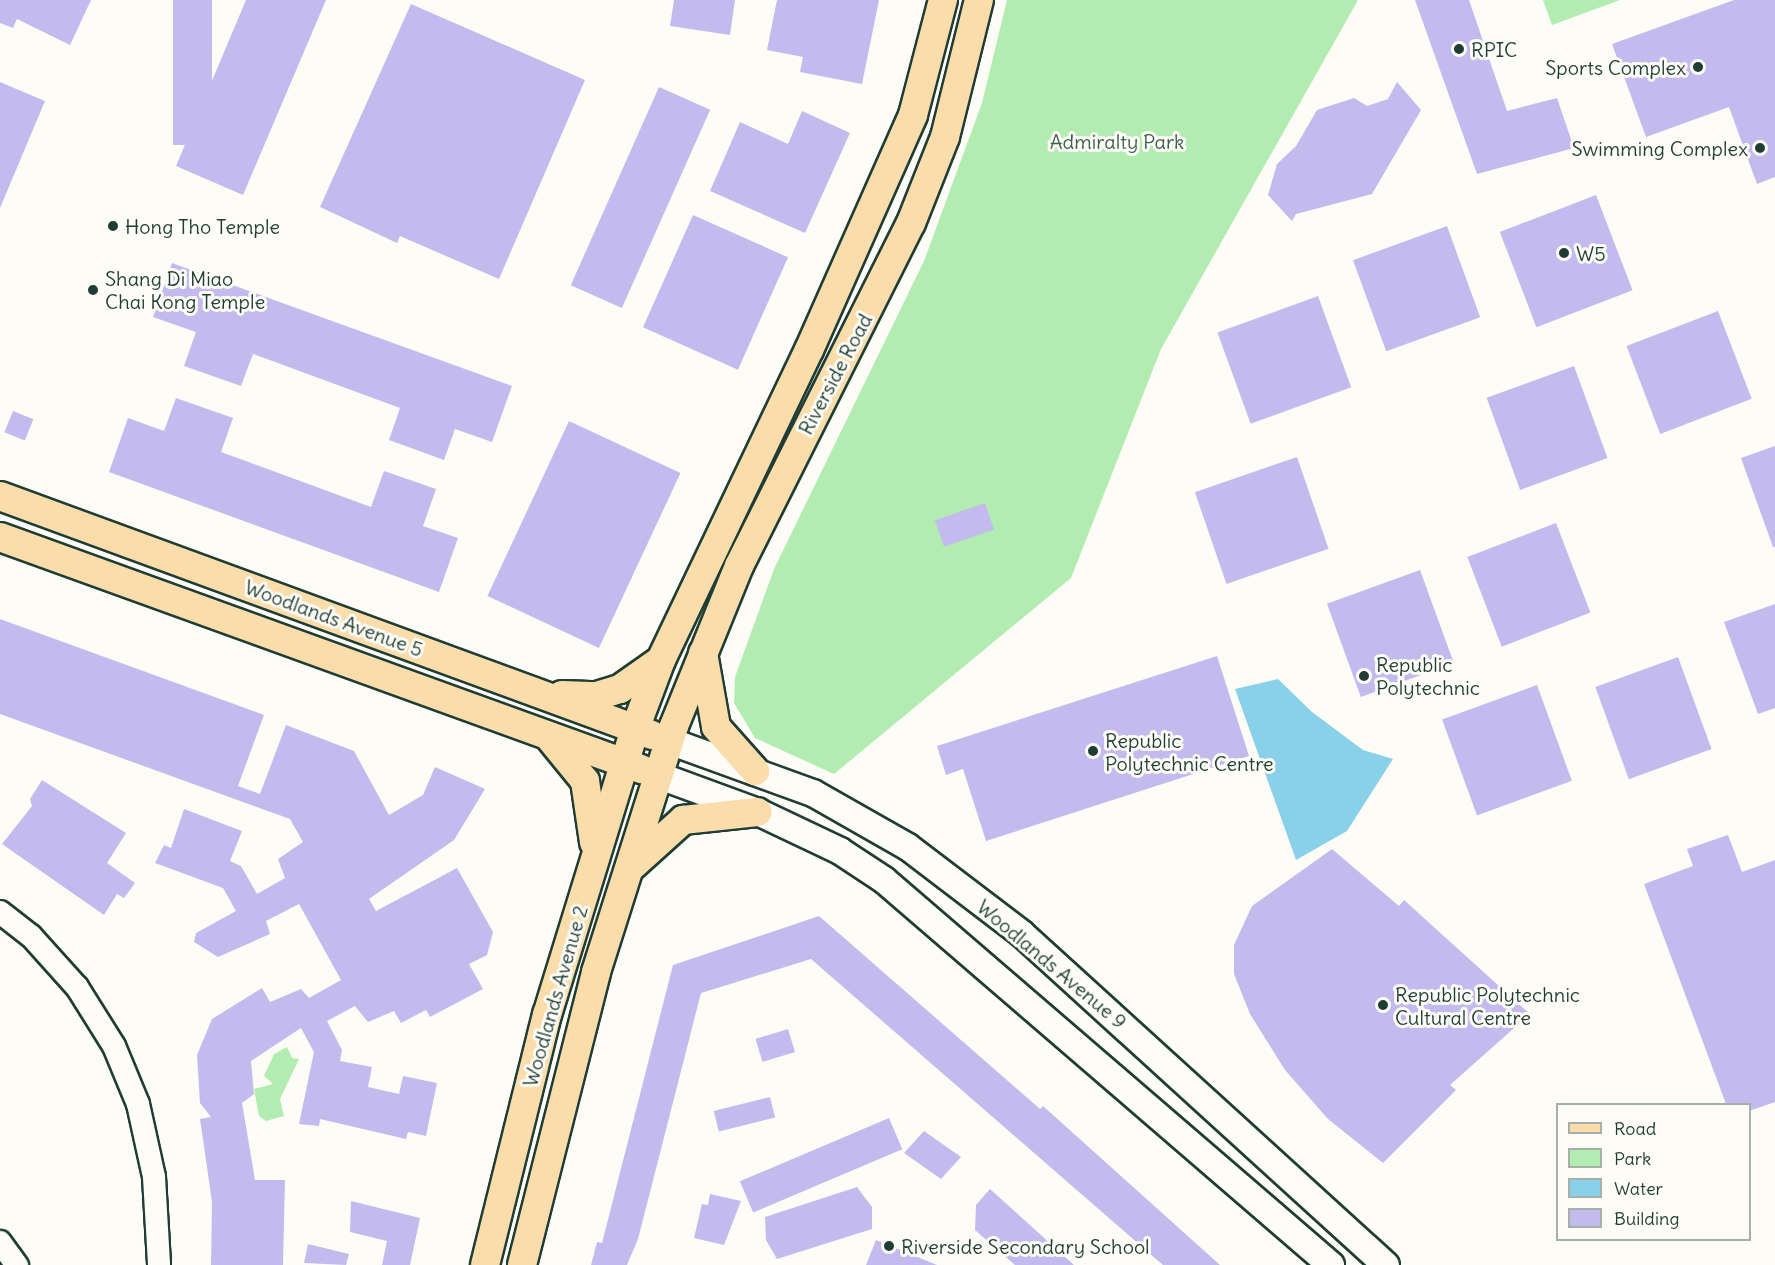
<!DOCTYPE html>
<style>
body{margin:0}
#map{position:relative;width:1775px;height:1265px;overflow:hidden;background:#fdfcf7;font-family:Delius,sans-serif}
div>[style]{position:absolute}
.green>*{inset:0;background:#b3ecb0}
.water>*{inset:0;background:#88d1e8}
.building>*{inset:0;background:#c3bbed;transform-origin:0 0}
.roads{filter:drop-shadow(2px 0 #1f3d34) drop-shadow(-2px 0 #1f3d34) drop-shadow(0 2px #1f3d34) drop-shadow(0 -2px #1f3d34)}
.tertiary>*{height:22px;margin:-11px;padding:0 11px;transform-origin:11px;border-radius:11px;background:#fdfcf7}
.secondary>*{height:26px;margin:-13px;padding:0 13px;transform-origin:13px;border-radius:13px;background:#fdfcf7}
.primary>*{height:28px;margin:-14px;padding:0 14px;transform-origin:14px;border-radius:14px;background:#faddab}
.dots>*{width:16px;height:16px;translate:-50% -50%;box-sizing:border-box;border:3px solid #fdfcf7;border-radius:50%}
span{translate:-50% -50%;white-space:nowrap;text-align:center;line-height:1.15;-webkit-text-stroke:6px #fdfcf7;paint-order:stroke}
.poi-label{font-size:20px;color:#1f3d34}
.left{translate:0 -50%;text-align:left}
.right{translate:-100% -50%;text-align:right}
.park-label{font-size:20px;color:#3d604d}
.street-label{font-size:20px;color:#1f3d34}
.legend{position:absolute;left:1556px;top:1103px;width:195px;height:138px;box-sizing:border-box;background:#fdfcf7;border:2px solid #a4b0a9;margin:0;padding:8px 10px;list-style:none;font-size:18px;color:#1f3d34}
.legend li{display:flex;align-items:center;gap:12px;height:30px}
.legend b{width:30px;border:2px solid #a4b0a9}
</style>
<div id="map">
<div class="green">
<div style="clip-path:polygon(1007px 0,1358px 0,1161px 349px,1071px 578px,834px 774px,755px 738px,734px 703px,735px 677px,774px 569px,924px 261px,982px 103px)"></div>
<div style="clip-path:polygon(1543px 0,1620px 0,1552px 25px)"></div>
<div style="clip-path:polygon(287px 1047px,292px 1058px,299px 1059px,280px 1099px,284px 1116px,266px 1121px,259px 1116px,254px 1089px,273px 1084px,264px 1076px,274px 1054px)"></div>
</div>
<div class="water">
<div style="clip-path:polygon(1278px 679px,1312px 712px,1363px 750px,1393px 759px,1347px 831px,1296px 860px,1235px 689px)"></div>
</div>
<div class="building">
<div style="clip-path:polygon(0 0,91px 0,70px 45px,17px 19px,13px 28px,0 23px)"></div>
<div style="left:173px;top:0;width:39px;height:145px"></div>
<div style="clip-path:polygon(246px 0,326px 0,243px 195px,176px 166px)"></div>
<div style="clip-path:polygon(674px 0,735px 0,730px 35px,670px 26px)"></div>
<div style="clip-path:polygon(777px 0,879px 0,862px 84px,800px 72px,803px 57px,767px 50px)"></div>
<div style="clip-path:polygon(1415px 0,1469px 0,1507px 111px,1557px 98px,1574px 148px,1477px 174px)"></div>
<div style="clip-path:polygon(1734px 0,1775px 0,1775px 177px,1757px 184px,1729px 107px,1646px 137px,1612px 44px)"></div>
<div style="clip-path:polygon(411px 4px,585px 80px,499px 279px,400px 236px,397px 243px,320px 207px)"></div>
<div style="clip-path:polygon(0 82px,45px 101px,0 208px)"></div>
<div style="clip-path:polygon(1397px 82px,1421px 110px,1372px 194px,1296px 214px,1292px 221px,1268px 195px,1277px 164px,1296px 146px,1317px 110px,1354px 98px,1367px 106px,1388px 99px)"></div>
<div style="left:659px;top:87px;width:56px;height:217px;rotate:24deg"></div>
<div style="clip-path:polygon(802px 111px,850px 133px,805px 233px,710px 191px,740px 122px,788px 144px)"></div>
<div style="left:1596px;top:195px;width:102px;height:103px;rotate:69deg"></div>
<div style="left:693px;top:215px;width:104px;height:123px;rotate:24deg"></div>
<div style="left:1447px;top:226px;width:97px;height:100px;rotate:70deg"></div>
<div style="clip-path:polygon(172px 263px,512px 386px,492px 442px,455px 429px,444px 460px,389px 440px,400px 408px,253px 354px,241px 386px,184px 366px,196px 332px,153px 317px)"></div>
<div style="left:1318px;top:296px;width:97px;height:107px;rotate:70deg"></div>
<div style="left:1718px;top:311px;width:94px;height:98px;rotate:69deg"></div>
<div style="left:1574px;top:366px;width:98px;height:93px;rotate:70deg"></div>
<div style="clip-path:polygon(176px 398px,233px 418px,221px 452px,371px 507px,384px 471px,436px 489px,423px 526px,458px 538px,439px 592px,109px 472px,128px 418px,164px 431px)"></div>
<div style="left:13px;top:411px;width:22px;height:23px;rotate:22deg"></div>
<div style="left:569px;top:421px;width:123px;height:193px;rotate:25deg"></div>
<div style="clip-path:polygon(1775px 446px,1775px 547px,1773px 547px,1741px 458px)"></div>
<div style="left:1297px;top:457px;width:97px;height:108px;rotate:71deg"></div>
<div style="left:985px;top:503px;width:28px;height:53px;rotate:71deg"></div>
<div style="left:1556px;top:523px;width:96px;height:95px;rotate:69deg"></div>
<div style="left:1420px;top:570px;width:99px;height:99px;rotate:70deg"></div>
<div style="clip-path:polygon(1775px 604px,1775px 708px,1758px 714px,1724px 622px)"></div>
<div style="clip-path:polygon(0 619px,264px 715px,238px 786px,260px 794px,286px 725px,354px 751px,389px 815px,423px 795px,435px 767px,485px 789px,454px 840px,369px 899px,376px 911px,457px 868px,493px 932px,487px 955px,469px 964px,483px 989px,430px 1017px,426px 1010px,401px 1023px,394px 1011px,368px 1022px,355px 1006px,327px 1021px,342px 1050px,340px 1061px,372px 1067px,368px 1087px,399px 1094px,403px 1076px,437px 1083px,426px 1136px,408px 1132px,406px 1139px,320px 1119px,319px 1126px,299px 1124px,314px 1052px,301px 1028px,251px 1061px,254px 1094px,242px 1103px,255px 1180px,285px 1180px,283px 1265px,211px 1265px,212px 1202px,200px 1119px,211px 1117px,200px 1103px,197px 1055px,212px 1019px,262px 988px,270px 1002px,301px 989px,309px 998px,341px 980px,299px 904px,266px 921px,270px 934px,218px 957px,194px 942px,196px 933px,236px 911px,223px 888px,155px 863px,164px 845px,171px 848px,184px 809px,242px 831px,230px 861px,241px 866px,257px 894px,285px 878px,278px 859px,303px 842px,290px 819px,0 714px)"></div>
<div style="clip-path:polygon(1217px 656px,1249px 756px,986px 841px,963px 769px,946px 775px,937px 746px)"></div>
<div style="left:1678px;top:657px;width:98px;height:88px;rotate:70deg"></div>
<div style="left:1537px;top:685px;width:102px;height:101px;rotate:70deg"></div>
<div style="clip-path:polygon(42px 780px,126px 833px,107px 863px,135px 883px,124px 898px,117px 894px,104px 915px,2px 844px,32px 806px,30px 799px)"></div>
<div style="clip-path:polygon(1728px 835px,1742px 872px,1775px 860px,1775px 1102px,1749px 1111px,1749px 1104px,1726px 1104px,1644px 884px,1693px 866px,1687px 849px)"></div>
<div style="clip-path:polygon(1332px 849px,1399px 906px,1404px 900px,1530px 1014px,1450px 1085px,1456px 1090px,1383px 1163px,1328px 1119px,1285px 1070px,1250px 1014px,1234px 974px,1234px 945px,1252px 906px)"></div>
<div style="clip-path:polygon(819px 916px,1040px 1109px,1043px 1106px,1220px 1265px,1163px 1265px,811px 959px,701px 993px,638px 1239px,627px 1265px,591px 1265px,597px 1242px,602px 1243px,673px 965px)"></div>
<div style="left:788px;top:1029px;width:24px;height:34px;rotate:73deg"></div>
<div style="left:770px;top:1097px;width:21px;height:58px;rotate:76deg"></div>
<div style="left:889px;top:1118px;width:34px;height:162px;rotate:67deg"></div>
<div style="clip-path:polygon(924px 1131px,961px 1157px,941px 1179px,904px 1153px)"></div>
<div style="clip-path:polygon(857px 1187px,872px 1207px,872px 1229px,777px 1259px,766px 1240px,765px 1217px)"></div>
<div style="clip-path:polygon(990px 1189px,1074px 1265px,1015px 1265px,975px 1230px,976px 1205px)"></div>
<div style="clip-path:polygon(710px 1194px,741px 1201px,724px 1245px,694px 1238px,702px 1204px,708px 1205px)"></div>
<div style="clip-path:polygon(351px 1201px,420px 1218px,410px 1265px,382px 1265px,387px 1241px,350px 1232px)"></div>
<div style="clip-path:polygon(876px 1240px,937px 1265px,866px 1265px)"></div>
<div style="clip-path:polygon(308px 1244px,349px 1254px,346px 1265px,304px 1263px)"></div>
</div>
<div class="roads">
<div class="tertiary">
<div style="left:0;top:912px;width:39px;rotate:38deg"></div>
<div style="left:31px;top:936px;width:69px;rotate:48deg"></div>
<div style="left:77px;top:987px;width:70px;rotate:57.9deg"></div>
<div style="left:114px;top:1046px;width:63px;rotate:67.5deg"></div>
<div style="left:138px;top:1104px;width:75px;rotate:77.6deg"></div>
<div style="left:154px;top:1177px;width:88px;rotate:86.7deg"></div>
<div style="left:0;top:1242px;width:29px;rotate:54deg"></div>
</div>
<div class="secondary">
<div style="left:669px;top:741px;width:153px;rotate:19.9deg"></div>
<div style="left:813px;top:793px;width:109px;rotate:29.6deg"></div>
<div style="left:908px;top:847px;width:143px;rotate:37.3deg"></div>
<div style="left:1022px;top:934px;width:492px;rotate:42.3deg"></div>
<div style="left:657px;top:775px;width:108px;rotate:20.1deg"></div>
<div style="left:758px;top:812px;width:91px;rotate:25.4deg"></div>
<div style="left:840px;top:851px;width:53px;rotate:33.4deg"></div>
<div style="left:884px;top:880px;width:590px;rotate:40.74deg"></div>
</div>
<div class="primary">
<div style="left:0;top:496px;width:694px;rotate:20.13deg"></div>
<div style="left:0;top:537px;width:682px;rotate:19.9deg"></div>
<div style="left:703px;top:653px;width:75px;rotate:80deg"></div>
<div style="left:716px;top:727px;width:59px;rotate:48.4deg"></div>
<div style="left:562px;top:695px;width:35px;rotate:2deg"></div>
<div style="left:597px;top:696px;width:24px;rotate:-17deg"></div>
<div style="left:620px;top:689px;width:50px;rotate:-35.3deg"></div>
<div style="left:549px;top:737px;width:57px;rotate:50.7deg"></div>
<div style="left:585px;top:781px;width:62px;rotate:81.6deg"></div>
<div style="left:632px;top:866px;width:69px;rotate:-42deg"></div>
<div style="left:683px;top:820px;width:75px;rotate:-6.1deg"></div>
<div style="left:485px;top:1265px;width:258px;rotate:-76.1deg"></div>
<div style="left:547px;top:1015px;width:299px;rotate:-72.9deg"></div>
<div style="left:635px;top:729px;width:74px;rotate:-69.4deg"></div>
<div style="left:661px;top:660px;width:344px;rotate:-64.5deg"></div>
<div style="left:809px;top:350px;width:257px;rotate:-66.1deg"></div>
<div style="left:913px;top:115px;width:119px;rotate:-75.4deg"></div>
<div style="left:522px;top:1265px;width:302px;rotate:-75.8deg"></div>
<div style="left:596px;top:972px;width:258px;rotate:-72.4deg"></div>
<div style="left:674px;top:726px;width:173px;rotate:-67.9deg"></div>
<div style="left:739px;top:566px;width:384px;rotate:-63.4deg"></div>
<div style="left:911px;top:223px;width:92px;rotate:-68.4deg"></div>
<div style="left:945px;top:137px;width:141px;rotate:-76.1deg"></div>
</div>
</div>
<div class="dots">
<div style="left:1459px;top:49px;background:#1f3d34"></div>
<div style="left:1698px;top:67px;background:#1f3d34"></div>
<div style="left:1760px;top:148px;background:#1f3d34"></div>
<div style="left:113px;top:226px;background:#1f3d34"></div>
<div style="left:1564px;top:253px;background:#1f3d34"></div>
<div style="left:93px;top:290px;background:#1f3d34"></div>
<div style="left:1364px;top:676px;background:#1f3d34"></div>
<div style="left:1093px;top:751px;background:#1f3d34"></div>
<div style="left:1383px;top:1005px;background:#1f3d34"></div>
<div style="left:889px;top:1246px;background:#1f3d34"></div>
</div>
<div class="poi-label">
<span class="left" style="left:1471px;top:49px">RPIC</span>
<span class="right" style="left:1686px;top:67px">Sports Complex</span>
<span class="right" style="left:1748px;top:148px">Swimming Complex</span>
<span class="left" style="left:125px;top:226px">Hong Tho Temple</span>
<span class="left" style="left:1576px;top:253px">W5</span>
<span class="left" style="left:105px;top:290px">Shang Di Miao<br>Chai Kong Temple</span>
<span class="left" style="left:1376px;top:676px">Republic<br>Polytechnic</span>
<span class="left" style="left:1105px;top:752px">Republic<br>Polytechnic Centre</span>
<span class="left" style="left:1395px;top:1006px">Republic Polytechnic<br>Cultural Centre</span>
<span class="left" style="left:901px;top:1246px">Riverside Secondary School</span>
</div>
<div class="park-label">
<span style="left:1117px;top:141px">Admiralty Park</span>
</div>
<div class="street-label">
<span style="left:835px;top:374px;rotate:-62deg">Riverside Road</span>
<span style="left:334px;top:618px;rotate:20deg">Woodlands Avenue 5</span>
<span style="left:1052px;top:964px;rotate:40deg">Woodlands Avenue 9</span>
<span style="left:555px;top:996px;rotate:-74deg">Woodlands Avenue 2</span>
</div>
<ul class="legend">
<li><b style="height:8px;background:#faddab"></b>Road</li>
<li><b style="height:16px;background:#b3ecb0"></b>Park</li>
<li><b style="height:16px;background:#88d1e8"></b>Water</li>
<li><b style="height:16px;background:#c3bbed"></b>Building</li>
</ul>
</div>
